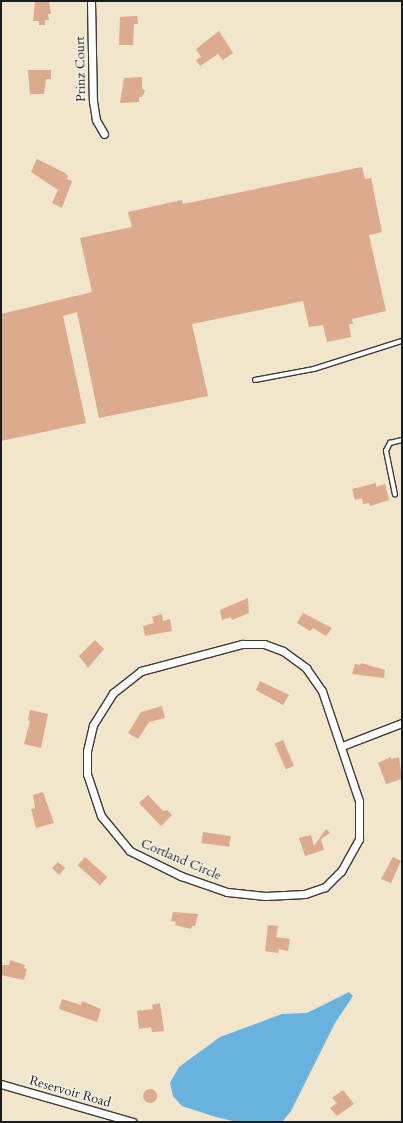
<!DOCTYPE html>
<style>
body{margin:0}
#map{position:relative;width:403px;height:1123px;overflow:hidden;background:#f1e5cb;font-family:Cardo,serif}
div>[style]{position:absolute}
.water>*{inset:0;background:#68b2e0}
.building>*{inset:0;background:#dcaa8d;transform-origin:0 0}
.round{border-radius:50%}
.roads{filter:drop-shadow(1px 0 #3c3a36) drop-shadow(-1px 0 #3c3a36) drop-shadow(0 1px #3c3a36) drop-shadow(0 -1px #3c3a36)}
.service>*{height:3.5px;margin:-1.75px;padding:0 1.75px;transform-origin:1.75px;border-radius:1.75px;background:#fff}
.minor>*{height:7px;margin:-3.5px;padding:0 3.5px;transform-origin:3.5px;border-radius:3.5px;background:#fff}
span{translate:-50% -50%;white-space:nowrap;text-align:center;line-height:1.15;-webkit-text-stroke:3px #f7f3e8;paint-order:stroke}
.street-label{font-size:13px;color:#1c1c1c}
.frame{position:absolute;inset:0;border:2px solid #1c1c1c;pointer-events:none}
</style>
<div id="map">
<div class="water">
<div style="clip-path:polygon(349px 992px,353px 996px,335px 1023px,291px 1111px,282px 1122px,237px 1122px,216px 1117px,182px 1106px,173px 1096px,170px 1083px,179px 1067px,220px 1037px,282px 1014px,307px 1013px)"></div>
</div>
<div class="building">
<div style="clip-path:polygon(35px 1px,49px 1px,51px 14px,48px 14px,49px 20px,45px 20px,45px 25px,39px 25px,39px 21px,33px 21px)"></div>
<div style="clip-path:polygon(137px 16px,138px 24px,134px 24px,133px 45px,119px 45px,120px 17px)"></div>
<div style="clip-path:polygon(219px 31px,233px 53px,223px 60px,218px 54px,200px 66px,196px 60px,201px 57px,196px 49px)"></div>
<div style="clip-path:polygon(28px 70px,51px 70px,51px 79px,46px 79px,44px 94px,30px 94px)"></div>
<div style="clip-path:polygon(142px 77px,142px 88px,145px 91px,142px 97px,139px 97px,139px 102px,120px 103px,124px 78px)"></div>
<div style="clip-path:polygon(37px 159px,65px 173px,68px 176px,67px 179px,72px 181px,62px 208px,52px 203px,58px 190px,31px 172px)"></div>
<div style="clip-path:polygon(362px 167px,365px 179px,371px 178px,382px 232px,369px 235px,386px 311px,352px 319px,353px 324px,349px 324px,351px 337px,327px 342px,323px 325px,309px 327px,303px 301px,192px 324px,208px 396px,99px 418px,77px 312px,63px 316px,86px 423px,1px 441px,1px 314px,92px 292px,80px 238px,132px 227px,128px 212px,182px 200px,183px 204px)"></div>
<div style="clip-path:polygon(376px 483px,376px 487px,385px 484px,389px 500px,370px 506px,369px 503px,363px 504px,362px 498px,355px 500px,352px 489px)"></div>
<div style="clip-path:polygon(248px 598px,249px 613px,232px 620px,231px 617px,222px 620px,220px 610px)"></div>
<div style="clip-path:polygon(303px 613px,332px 628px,326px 636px,313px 628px,310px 631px,297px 623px)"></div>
<div style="clip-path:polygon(162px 614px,163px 621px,170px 619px,172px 631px,145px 636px,143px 626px,154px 623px,152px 617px)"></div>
<div style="clip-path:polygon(95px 640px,104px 649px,88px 668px,79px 656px)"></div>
<div style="clip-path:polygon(361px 663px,385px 670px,384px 678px,352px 674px,355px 664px,360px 665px)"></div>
<div style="clip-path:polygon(260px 681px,289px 695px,283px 705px,256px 690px)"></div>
<div style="clip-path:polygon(162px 706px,165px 718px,149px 722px,138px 739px,128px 733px,141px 712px)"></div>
<div style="clip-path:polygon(30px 710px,48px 714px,41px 748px,24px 744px,30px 721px,28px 720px)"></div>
<div style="left:283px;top:740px;width:28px;height:9px;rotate:67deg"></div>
<div style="clip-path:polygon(391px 757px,391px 759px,399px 757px,402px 779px,386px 784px,378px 763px)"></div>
<div style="clip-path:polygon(43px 792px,54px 823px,36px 828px,31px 809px,35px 808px,33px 795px)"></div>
<div style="clip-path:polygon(148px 795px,163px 811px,167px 810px,172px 815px,161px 826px,139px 803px)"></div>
<div style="clip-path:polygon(326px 829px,330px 833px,321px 839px,324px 850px,305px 856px,299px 838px,311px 835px,314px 846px)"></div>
<div style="left:203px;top:832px;width:28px;height:11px;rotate:8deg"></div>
<div style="left:85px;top:857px;width:30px;height:11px;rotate:42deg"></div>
<div style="clip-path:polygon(393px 857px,401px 861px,391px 883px,381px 879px)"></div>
<div style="clip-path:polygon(58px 862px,65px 868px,59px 875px,52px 868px)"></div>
<div style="clip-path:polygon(173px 912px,198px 914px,195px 926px,192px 926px,191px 929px,175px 925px,176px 922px,171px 921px)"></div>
<div style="clip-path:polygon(268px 925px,278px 926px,276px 937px,290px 939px,288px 951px,279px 949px,278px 953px,265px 951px)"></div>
<div style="clip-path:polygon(10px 960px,25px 965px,24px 968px,27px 969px,24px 980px,1px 975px,1px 965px,9px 965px)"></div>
<div style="clip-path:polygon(62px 999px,81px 1005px,82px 1001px,101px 1009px,97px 1022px,59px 1009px)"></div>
<div style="clip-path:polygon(160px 1003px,164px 1031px,152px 1032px,151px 1027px,139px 1029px,137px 1011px,153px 1009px,152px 1005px)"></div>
<div class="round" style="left:143px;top:1089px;width:14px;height:14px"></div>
<div style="clip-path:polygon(343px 1090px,354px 1104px,337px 1116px,330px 1108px,337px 1103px,332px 1098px)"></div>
</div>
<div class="roads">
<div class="service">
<div style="left:255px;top:380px;width:60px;rotate:-10.6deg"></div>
<div style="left:314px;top:369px;width:92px;rotate:-17.7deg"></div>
<div style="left:395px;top:495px;width:45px;rotate:-101.6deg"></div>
<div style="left:386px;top:451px;width:9px;rotate:-63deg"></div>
<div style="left:390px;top:443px;width:12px;rotate:-14deg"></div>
</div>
<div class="minor">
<div style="left:91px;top:1px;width:100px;rotate:88.9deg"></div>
<div style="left:93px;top:101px;width:19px;rotate:81deg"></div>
<div style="left:96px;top:120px;width:16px;rotate:60deg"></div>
<div style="left:242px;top:644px;width:22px"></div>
<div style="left:264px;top:644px;width:20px;rotate:20deg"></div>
<div style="left:283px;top:651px;width:29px;rotate:36deg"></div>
<div style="left:306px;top:668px;width:28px;rotate:55deg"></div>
<div style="left:322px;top:691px;width:116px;rotate:71.4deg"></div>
<div style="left:359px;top:801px;width:38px;rotate:90deg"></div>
<div style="left:359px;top:839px;width:37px;rotate:119deg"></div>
<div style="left:341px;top:871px;width:23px;rotate:135deg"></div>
<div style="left:325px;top:887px;width:21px;rotate:161deg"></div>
<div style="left:305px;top:894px;width:40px;rotate:177.1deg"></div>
<div style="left:265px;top:896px;width:38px;rotate:-174deg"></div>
<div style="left:227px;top:892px;width:49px;rotate:-160.8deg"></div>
<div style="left:181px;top:876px;width:57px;rotate:-153.9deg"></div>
<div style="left:130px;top:851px;width:45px;rotate:-129.6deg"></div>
<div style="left:101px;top:816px;width:44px;rotate:-108.4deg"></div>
<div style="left:87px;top:774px;width:23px;rotate:-90deg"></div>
<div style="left:87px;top:751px;width:27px;rotate:-77deg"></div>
<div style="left:93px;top:725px;width:38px;rotate:-58deg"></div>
<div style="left:113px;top:693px;width:36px;rotate:-38deg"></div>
<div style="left:141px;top:671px;width:105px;rotate:-15deg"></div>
<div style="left:342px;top:746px;width:64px;rotate:-21deg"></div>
<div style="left:1px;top:1084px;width:137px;rotate:16.1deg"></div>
</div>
</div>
<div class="street-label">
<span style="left:81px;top:69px;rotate:-91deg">Prinz Court</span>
<span style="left:181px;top:860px;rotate:23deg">Cortland Circle</span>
<span style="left:70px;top:1092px;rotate:16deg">Reservoir Road</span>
</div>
<div class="frame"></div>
</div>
